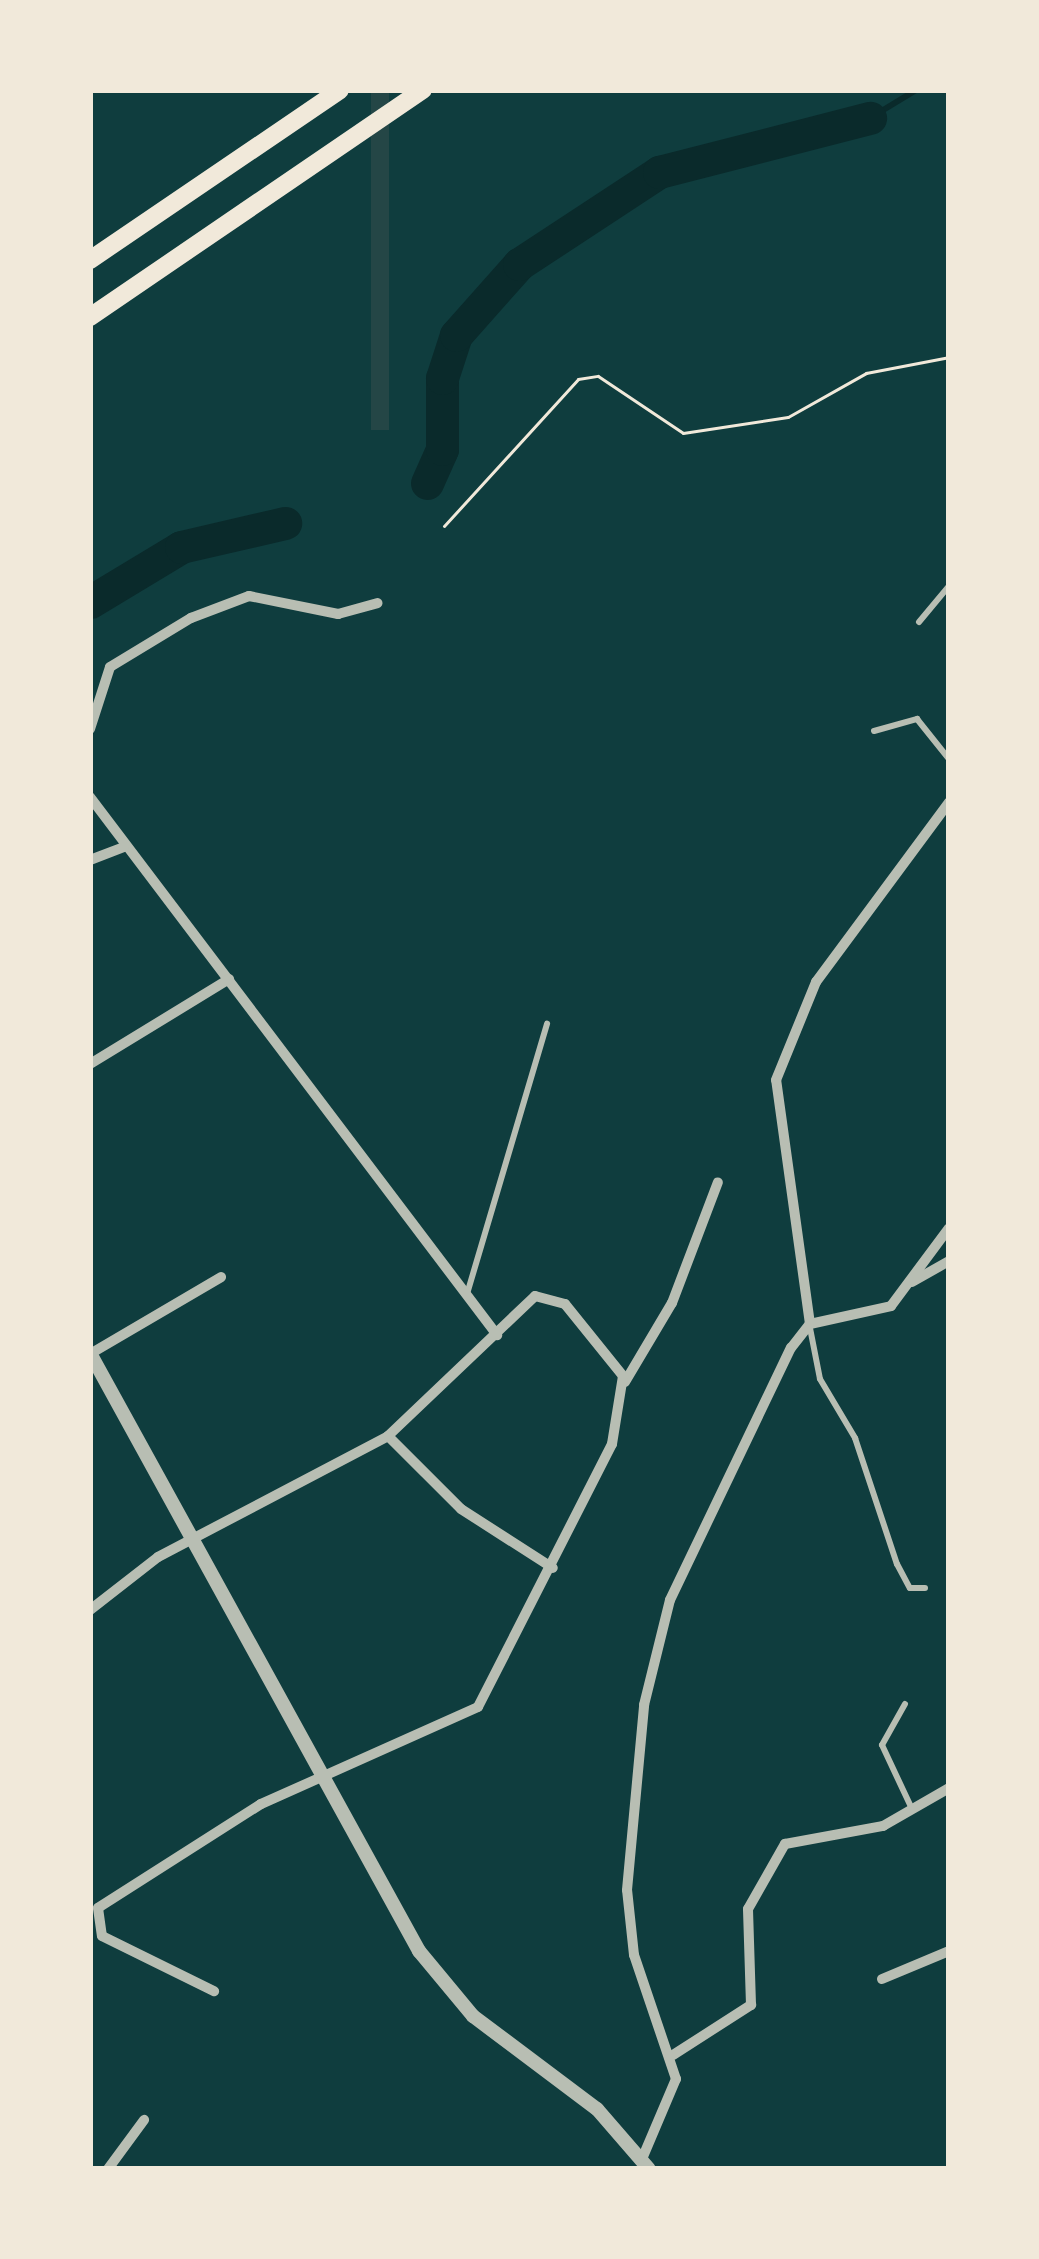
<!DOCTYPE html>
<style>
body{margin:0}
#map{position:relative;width:1039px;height:2259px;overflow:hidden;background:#0f3d3e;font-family:"Source Sans 3",sans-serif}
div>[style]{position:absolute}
.green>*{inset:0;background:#244646;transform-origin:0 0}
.stream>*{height:6px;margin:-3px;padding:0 3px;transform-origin:3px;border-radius:3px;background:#0a2a2b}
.river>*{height:33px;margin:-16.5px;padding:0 16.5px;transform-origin:16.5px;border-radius:16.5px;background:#0a2a2b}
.path>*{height:3px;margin:-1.5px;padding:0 1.5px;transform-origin:1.5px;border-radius:1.5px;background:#f1e9da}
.service>*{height:6px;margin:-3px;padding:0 3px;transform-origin:3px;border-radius:3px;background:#b8beb3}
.minor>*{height:10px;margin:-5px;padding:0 5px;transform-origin:5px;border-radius:5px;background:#b8beb3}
.tertiary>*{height:14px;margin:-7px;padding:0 7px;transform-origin:7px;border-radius:7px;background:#b8beb3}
.motorway>*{height:18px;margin:-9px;padding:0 9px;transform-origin:9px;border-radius:9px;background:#f1e9da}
span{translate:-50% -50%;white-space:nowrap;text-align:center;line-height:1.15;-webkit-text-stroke:12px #f1e9da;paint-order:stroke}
.frame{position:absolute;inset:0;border:93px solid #f1e9da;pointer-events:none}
</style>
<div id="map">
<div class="green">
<div style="left:371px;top:90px;width:18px;height:340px"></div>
</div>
<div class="stream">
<div style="left:870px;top:118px;width:54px;rotate:-31.3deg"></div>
</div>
<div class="river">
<div style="left:427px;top:483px;width:37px;rotate:-66deg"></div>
<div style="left:442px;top:449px;width:71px;rotate:-90deg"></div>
<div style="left:442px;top:378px;width:45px;rotate:-72deg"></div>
<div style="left:456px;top:335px;width:95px;rotate:-48.4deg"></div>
<div style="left:519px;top:264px;width:168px;rotate:-33.3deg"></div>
<div style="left:659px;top:172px;width:218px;rotate:-14.4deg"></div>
<div style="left:90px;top:602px;width:106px;rotate:-31.1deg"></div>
<div style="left:181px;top:547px;width:107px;rotate:-13deg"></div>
</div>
<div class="path">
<div style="left:444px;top:526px;width:199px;rotate:-47.6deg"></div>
<div style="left:578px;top:379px;width:20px;rotate:-9deg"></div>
<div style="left:598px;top:376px;width:102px;rotate:33.8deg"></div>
<div style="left:683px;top:433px;width:106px;rotate:-8.7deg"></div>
<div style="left:788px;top:417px;width:90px;rotate:-29.4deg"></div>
<div style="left:866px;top:373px;width:85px;rotate:-10.9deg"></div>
</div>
<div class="service">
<div style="left:919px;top:622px;width:47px;rotate:-50.2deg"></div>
<div style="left:874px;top:731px;width:45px;rotate:-15.6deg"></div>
<div style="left:917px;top:719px;width:51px;rotate:51.3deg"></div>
<div style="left:467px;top:1294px;width:282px;rotate:-73.5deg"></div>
<div style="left:810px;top:1328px;width:52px;rotate:78.9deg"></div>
<div style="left:820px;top:1379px;width:69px;rotate:59.3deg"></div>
<div style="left:855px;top:1438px;width:133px;rotate:71.6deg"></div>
<div style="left:897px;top:1564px;width:27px;rotate:62deg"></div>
<div style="left:910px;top:1588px;width:15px"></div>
<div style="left:905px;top:1704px;width:47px;rotate:119.3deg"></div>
<div style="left:882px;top:1745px;width:68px;rotate:64.9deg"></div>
</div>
<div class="minor">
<div style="left:90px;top:729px;width:65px;rotate:-72.1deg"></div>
<div style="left:110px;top:667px;width:95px;rotate:-31.2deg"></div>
<div style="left:191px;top:618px;width:62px;rotate:-20.8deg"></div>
<div style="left:249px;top:596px;width:91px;rotate:11.4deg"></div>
<div style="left:338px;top:614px;width:41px;rotate:-15.4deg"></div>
<div style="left:90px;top:797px;width:675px;rotate:52.89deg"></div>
<div style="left:90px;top:860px;width:36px;rotate:-21deg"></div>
<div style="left:90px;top:1064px;width:163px;rotate:-31.4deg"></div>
<div style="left:912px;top:1282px;width:43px;rotate:-29.6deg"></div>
<div style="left:810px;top:1324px;width:246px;rotate:-97.9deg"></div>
<div style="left:776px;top:1080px;width:106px;rotate:-67.8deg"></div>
<div style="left:816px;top:982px;width:224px;rotate:-53.5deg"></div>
<div style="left:90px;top:1354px;width:152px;rotate:-30.4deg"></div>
<div style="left:625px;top:1382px;width:92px;rotate:-59.3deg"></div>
<div style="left:672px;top:1303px;width:129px;rotate:-69.2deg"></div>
<div style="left:388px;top:1436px;width:103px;rotate:45deg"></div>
<div style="left:461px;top:1509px;width:109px;rotate:32.7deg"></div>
<div style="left:90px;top:1610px;width:86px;rotate:-37.9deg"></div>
<div style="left:158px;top:1557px;width:260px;rotate:-27.7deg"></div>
<div style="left:388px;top:1436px;width:203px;rotate:-43.6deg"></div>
<div style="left:535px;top:1296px;width:31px;rotate:15deg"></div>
<div style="left:565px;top:1304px;width:92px;rotate:51.1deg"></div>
<div style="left:623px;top:1376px;width:69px;rotate:99.2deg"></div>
<div style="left:612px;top:1444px;width:295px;rotate:117deg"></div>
<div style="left:478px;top:1707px;width:238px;rotate:155.9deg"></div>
<div style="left:261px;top:1804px;width:193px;rotate:147.5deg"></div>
<div style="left:98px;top:1908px;width:28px;rotate:82deg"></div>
<div style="left:102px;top:1936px;width:125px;rotate:26.2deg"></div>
<div style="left:882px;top:1979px;width:73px;rotate:-22.7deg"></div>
<div style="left:673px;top:2055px;width:93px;rotate:-32.7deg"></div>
<div style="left:751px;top:2005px;width:96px;rotate:-91.8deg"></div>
<div style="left:748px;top:1909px;width:75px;rotate:-60.4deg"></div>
<div style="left:785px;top:1844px;width:100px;rotate:-10.4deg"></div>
<div style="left:883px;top:1826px;width:76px;rotate:-29.9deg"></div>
<div style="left:642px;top:2159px;width:87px;rotate:-67deg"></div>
<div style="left:676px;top:2079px;width:131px;rotate:-108.7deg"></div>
<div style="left:634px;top:1955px;width:65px;rotate:-96.1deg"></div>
<div style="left:627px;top:1890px;width:186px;rotate:-84.7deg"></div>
<div style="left:644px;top:1705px;width:108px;rotate:-76.1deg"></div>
<div style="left:670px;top:1600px;width:280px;rotate:-64.4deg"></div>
<div style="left:791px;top:1348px;width:31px;rotate:-52deg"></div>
<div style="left:810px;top:1324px;width:83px;rotate:-12.5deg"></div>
<div style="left:891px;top:1306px;width:97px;rotate:-53.4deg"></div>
<div style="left:108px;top:2169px;width:61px;rotate:-53.7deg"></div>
</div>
<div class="tertiary">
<div style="left:90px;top:1353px;width:683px;rotate:61.18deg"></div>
<div style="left:419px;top:1951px;width:85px;rotate:50.3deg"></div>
<div style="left:473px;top:2016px;width:155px;rotate:36.9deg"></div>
<div style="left:597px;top:2109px;width:79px;rotate:49.1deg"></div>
</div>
<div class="motorway">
<div style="left:90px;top:260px;width:302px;rotate:-34.2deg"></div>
<div style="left:90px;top:317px;width:403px;rotate:-34.3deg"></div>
</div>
<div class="frame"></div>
</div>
